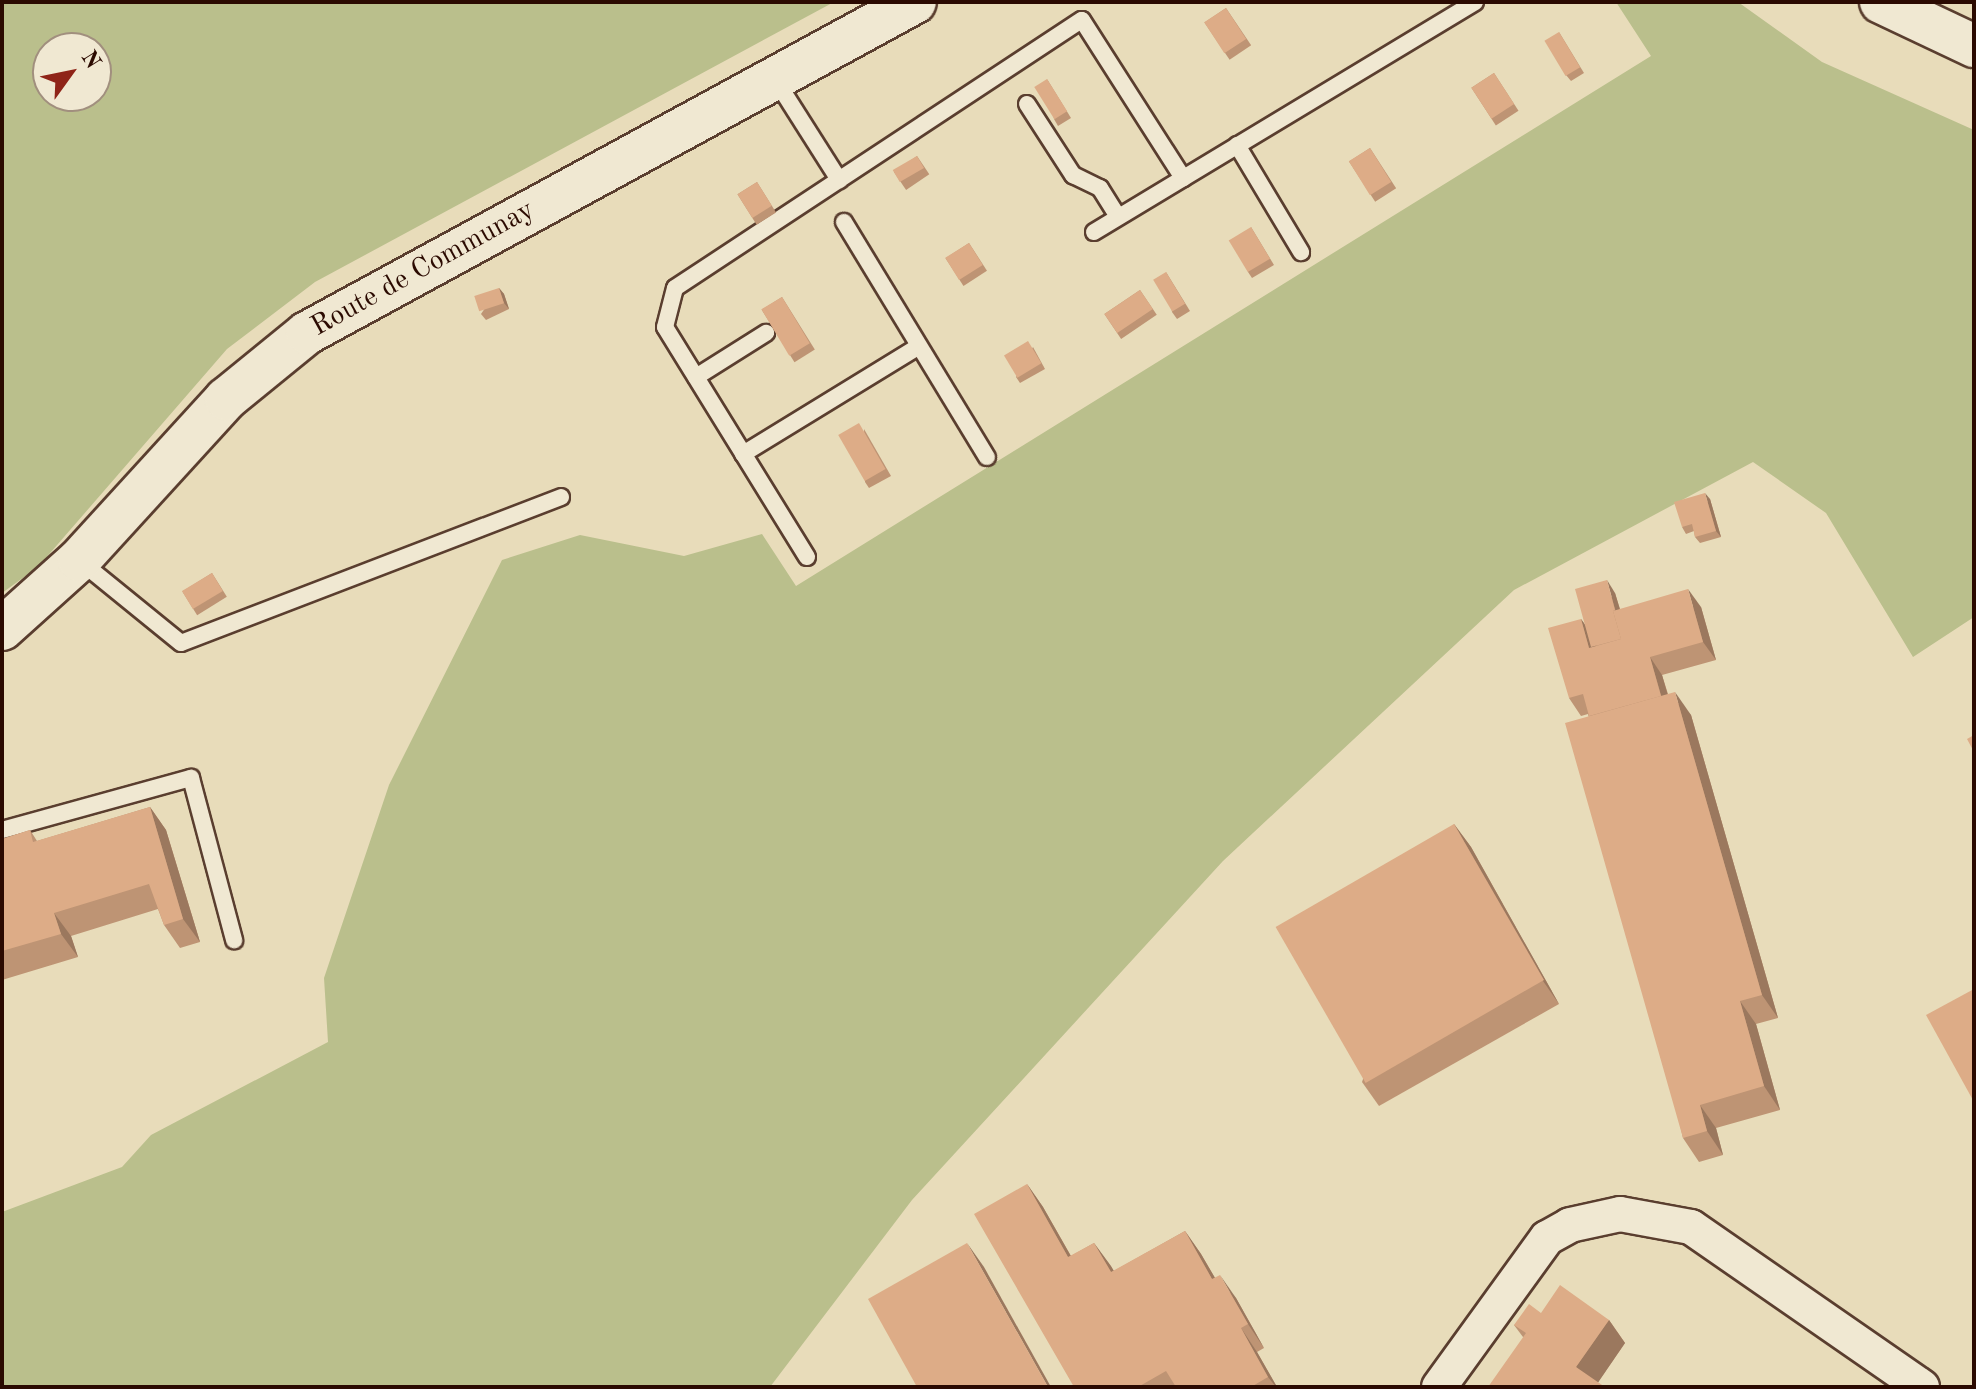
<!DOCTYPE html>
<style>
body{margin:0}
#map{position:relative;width:1976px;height:1389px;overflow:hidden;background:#e8dcba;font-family:"Old Standard TT",serif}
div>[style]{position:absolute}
.green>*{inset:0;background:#babf8c}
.roads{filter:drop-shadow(2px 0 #5a3e2f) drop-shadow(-2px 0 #5a3e2f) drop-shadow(0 2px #5a3e2f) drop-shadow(0 -2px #5a3e2f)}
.service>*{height:16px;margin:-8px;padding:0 8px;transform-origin:8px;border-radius:8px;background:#f0e8d2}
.minor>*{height:34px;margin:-17px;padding:0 17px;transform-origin:17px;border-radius:17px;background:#f0e8d2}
.tertiary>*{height:42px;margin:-21px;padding:0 21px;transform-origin:21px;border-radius:21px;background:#f0e8d2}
.wall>*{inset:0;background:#be9474;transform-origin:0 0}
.shaded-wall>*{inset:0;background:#9b785e}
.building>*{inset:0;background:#ddac87;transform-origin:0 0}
span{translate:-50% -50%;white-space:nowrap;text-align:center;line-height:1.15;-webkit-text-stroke:6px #f0e8d2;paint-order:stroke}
.street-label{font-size:28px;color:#2b0a01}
.frame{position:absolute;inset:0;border:4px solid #2b0a01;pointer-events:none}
.north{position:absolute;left:32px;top:32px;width:80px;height:80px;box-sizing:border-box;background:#f0e8d2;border:2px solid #a18f7e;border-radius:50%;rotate:57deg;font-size:22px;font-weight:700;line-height:32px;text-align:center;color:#2b0a01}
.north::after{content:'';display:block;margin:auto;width:28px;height:36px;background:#8f2418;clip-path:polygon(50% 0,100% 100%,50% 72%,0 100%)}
</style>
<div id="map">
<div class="green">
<div style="clip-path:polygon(evenodd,2px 2px,834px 2px,315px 282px,227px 349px,38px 567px,2px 593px,2px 2px,48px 48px,96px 48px,96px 96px,48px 96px,48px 48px)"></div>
<div style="clip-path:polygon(1616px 2px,1738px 2px,1822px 62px,1974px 130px,1974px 617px,1913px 657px,1826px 513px,1753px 462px,1514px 590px,1223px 861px,912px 1200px,770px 1387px,2px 1387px,2px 1212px,122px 1167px,151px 1135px,328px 1042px,324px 978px,389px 785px,502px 560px,580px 535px,684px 556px,762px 534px,796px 586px,1651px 56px)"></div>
</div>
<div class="roads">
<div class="service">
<div style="left:775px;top:79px;width:120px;rotate:57.6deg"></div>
<div style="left:1027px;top:104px;width:85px;rotate:57.1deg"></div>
<div style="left:1073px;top:175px;width:30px;rotate:26deg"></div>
<div style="left:1100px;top:188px;width:34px;rotate:58deg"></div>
<div style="left:1237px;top:145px;width:125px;rotate:59.1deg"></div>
<div style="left:844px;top:222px;width:275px;rotate:58.7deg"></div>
<div style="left:1094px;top:232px;width:445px;rotate:-31.1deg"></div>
<div style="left:696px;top:377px;width:83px;rotate:-32.2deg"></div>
<div style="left:743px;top:454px;width:206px;rotate:-31.5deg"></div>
<div style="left:807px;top:557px;width:270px;rotate:-121.7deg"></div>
<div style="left:665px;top:327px;width:40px;rotate:-75.6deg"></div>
<div style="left:675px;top:288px;width:487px;rotate:-33.4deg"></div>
<div style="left:1082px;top:20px;width:188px;rotate:57.4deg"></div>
<div style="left:80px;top:561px;width:130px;rotate:39.1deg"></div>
<div style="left:181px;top:643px;width:407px;rotate:-21deg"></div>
<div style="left:2px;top:830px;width:196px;rotate:-15.4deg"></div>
<div style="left:191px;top:778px;width:168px;rotate:75.1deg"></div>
</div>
<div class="minor">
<div style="left:1439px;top:1387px;width:184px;rotate:-54.1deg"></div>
<div style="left:1547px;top:1238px;width:26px;rotate:-29deg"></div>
<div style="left:1570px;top:1225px;width:51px;rotate:-12.4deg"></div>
<div style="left:1620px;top:1214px;width:72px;rotate:10.4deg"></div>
<div style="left:1691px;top:1227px;width:281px;rotate:34.7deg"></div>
</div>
<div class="tertiary">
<div style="left:1881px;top:2px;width:103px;rotate:25.3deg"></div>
<div style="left:2px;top:629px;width:103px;rotate:-41.9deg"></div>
<div style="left:79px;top:560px;width:218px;rotate:-47.6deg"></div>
<div style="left:226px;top:399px;width:104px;rotate:-39.2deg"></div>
<div style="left:307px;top:333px;width:692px;rotate:-28.56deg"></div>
</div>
</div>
<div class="wall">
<div style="left:1226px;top:8px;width:45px;height:26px;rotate:56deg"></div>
<div style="clip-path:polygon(1559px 32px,1584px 73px,1571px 81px,1566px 75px)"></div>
<div style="left:1494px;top:73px;width:45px;height:27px;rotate:57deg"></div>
<div style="clip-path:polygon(1047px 79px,1071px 118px,1058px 126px,1054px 119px)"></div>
<div style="left:1370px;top:148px;width:48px;height:25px;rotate:57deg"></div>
<div style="left:917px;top:156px;width:22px;height:28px;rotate:56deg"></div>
<div style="left:757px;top:182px;width:36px;height:23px;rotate:58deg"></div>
<div style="clip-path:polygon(1251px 227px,1274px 265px,1252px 278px,1248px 272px)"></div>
<div style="left:969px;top:243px;width:33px;height:28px;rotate:57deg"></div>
<div style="clip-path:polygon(1166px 272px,1190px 311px,1177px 319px,1172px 312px)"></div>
<div style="clip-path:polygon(499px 288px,504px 294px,509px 309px,486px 320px,481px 314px)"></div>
<div style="left:1140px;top:290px;width:30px;height:43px;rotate:56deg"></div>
<div style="left:782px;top:297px;width:62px;height:24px;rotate:58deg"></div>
<div style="clip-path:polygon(1033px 347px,1045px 369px,1020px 383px,1016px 377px)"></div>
<div style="clip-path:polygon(864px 429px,891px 476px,869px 488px,865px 482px)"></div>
<div style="clip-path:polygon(1710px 499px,1721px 537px,1700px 543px,1695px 537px,1694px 531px,1686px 534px,1682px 527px)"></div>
<div style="left:212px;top:573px;width:28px;height:35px;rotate:58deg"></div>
<div style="clip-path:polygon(1615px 593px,1620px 609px,1701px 607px,1716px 660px,1662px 675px,1668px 694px,1691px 715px,1778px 1018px,1756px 1024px,1780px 1110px,1716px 1128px,1723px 1155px,1699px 1162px,1683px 1138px,1588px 714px,1581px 716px,1569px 698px,1581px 619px,1585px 625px)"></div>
<div style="clip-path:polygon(150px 807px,166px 830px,200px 942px,180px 948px,164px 925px,158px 909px,71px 936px,78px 957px,2px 980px,2px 839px,30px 830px,37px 841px)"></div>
<div style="clip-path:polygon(1454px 824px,1471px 847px,1559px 1004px,1379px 1106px,1362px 1082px)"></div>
<div style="clip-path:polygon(1027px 1184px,1043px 1207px,1071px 1256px,1094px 1243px,1114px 1271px,1185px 1231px,1201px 1254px,1215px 1278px,1236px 1298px,1264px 1348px,1257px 1352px,1277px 1387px,1074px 1387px)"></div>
<div style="clip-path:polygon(1541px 1313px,1609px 1320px,1625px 1343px,1598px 1382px,1523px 1337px,1514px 1325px)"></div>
</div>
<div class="shaded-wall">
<div style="clip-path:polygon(499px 288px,504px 294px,509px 309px,504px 303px)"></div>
<div style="clip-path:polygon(1705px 493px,1710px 499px,1721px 537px,1716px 531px)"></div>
<div style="clip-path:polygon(1607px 580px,1615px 593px,1634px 657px,1625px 645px)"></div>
<div style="clip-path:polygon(1688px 589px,1701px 607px,1716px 660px,1703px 642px)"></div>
<div style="clip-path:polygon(1581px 619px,1594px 637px,1598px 652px,1589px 648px)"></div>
<div style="clip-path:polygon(1650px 657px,1662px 675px,1675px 720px,1663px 702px)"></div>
<div style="clip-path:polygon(1675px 692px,1691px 715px,1778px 1018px,1762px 995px)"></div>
<div style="clip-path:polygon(150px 807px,166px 830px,200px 942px,183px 919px)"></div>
<div style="clip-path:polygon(1454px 824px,1471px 847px,1559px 1004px,1543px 981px)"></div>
<div style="clip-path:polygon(54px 913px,71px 936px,78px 957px,61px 934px)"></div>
<div style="clip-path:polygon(1740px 1001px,1756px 1024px,1780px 1110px,1764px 1086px)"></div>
<div style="clip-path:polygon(1700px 1105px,1716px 1128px,1723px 1155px,1707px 1131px)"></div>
<div style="clip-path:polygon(1027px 1184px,1043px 1207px,1085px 1281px,1068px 1257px)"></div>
<div style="clip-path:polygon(1185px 1231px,1201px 1254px,1229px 1302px,1212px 1279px)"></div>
<div style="clip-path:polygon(967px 1243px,984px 1267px,1051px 1387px,1048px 1387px)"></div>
<div style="clip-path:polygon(1094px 1243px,1111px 1266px,1128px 1296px,1111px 1272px)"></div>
<div style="clip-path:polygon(1220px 1275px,1236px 1298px,1264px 1348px,1248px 1324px)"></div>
<div style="clip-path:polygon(1609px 1320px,1625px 1343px,1595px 1387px,1576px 1367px)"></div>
<div style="clip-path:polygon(1241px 1328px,1257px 1352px,1277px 1387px,1276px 1387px,1268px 1377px)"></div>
</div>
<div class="building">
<div style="left:1226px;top:8px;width:37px;height:26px;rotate:57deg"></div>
<div style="left:1559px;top:32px;width:41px;height:17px;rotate:59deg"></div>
<div style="left:1494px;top:73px;width:37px;height:27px;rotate:57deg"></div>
<div style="left:1047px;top:79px;width:38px;height:15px;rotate:58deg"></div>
<div style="left:1370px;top:148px;width:40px;height:25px;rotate:58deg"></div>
<div style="left:917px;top:156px;width:14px;height:28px;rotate:60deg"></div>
<div style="left:757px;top:182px;width:28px;height:23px;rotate:58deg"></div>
<div style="left:1251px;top:227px;width:37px;height:26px;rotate:59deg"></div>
<div style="left:969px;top:243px;width:26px;height:28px;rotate:58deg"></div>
<div style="left:1166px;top:272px;width:37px;height:15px;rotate:59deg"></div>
<div style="left:499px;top:288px;width:16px;height:26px;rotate:72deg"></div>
<div style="left:1140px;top:290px;width:23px;height:43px;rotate:56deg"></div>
<div style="left:782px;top:297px;width:54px;height:24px;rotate:59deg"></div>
<div style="left:1028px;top:341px;width:26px;height:28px;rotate:59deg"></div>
<div style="left:859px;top:423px;width:53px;height:24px;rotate:60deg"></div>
<div style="clip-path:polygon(1705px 493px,1716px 531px,1695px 537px,1692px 524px,1682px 527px,1674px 502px)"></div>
<div style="left:212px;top:573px;width:21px;height:35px;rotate:59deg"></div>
<div style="clip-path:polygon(1607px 580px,1615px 610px,1613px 611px,1621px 639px,1591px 647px,1575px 589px)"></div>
<div style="clip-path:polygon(1688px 589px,1703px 642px,1650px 657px,1661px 696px,1589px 716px,1583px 694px,1569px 698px,1548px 628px,1581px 619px,1589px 648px,1621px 639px,1613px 611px)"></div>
<div style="clip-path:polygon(1675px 692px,1762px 995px,1740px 1001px,1764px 1086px,1700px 1105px,1707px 1131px,1683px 1138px,1565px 723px)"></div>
<div style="clip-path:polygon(1974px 735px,1974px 752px,1967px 739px)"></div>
<div style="clip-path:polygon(150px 807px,183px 919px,164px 925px,149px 884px,54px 913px,61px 934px,2px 951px,2px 839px,30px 830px,33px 842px)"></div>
<div style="left:1454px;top:824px;width:180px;height:206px;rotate:60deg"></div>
<div style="clip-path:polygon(1974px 989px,1974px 1102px,1926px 1015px)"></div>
<div style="clip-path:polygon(1027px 1184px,1068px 1257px,1094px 1243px,1111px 1272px,1185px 1231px,1212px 1279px,1220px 1275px,1248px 1324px,1241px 1328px,1268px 1377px,1251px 1387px,1176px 1387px,1166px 1371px,1138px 1387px,1074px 1387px,974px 1214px)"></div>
<div style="clip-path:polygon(967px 1243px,1048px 1387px,917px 1387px,868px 1299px)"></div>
<div style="clip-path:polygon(1560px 1285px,1609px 1320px,1576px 1367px,1605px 1387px,1488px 1387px,1526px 1333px,1514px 1325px,1529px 1304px,1541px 1313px)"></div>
</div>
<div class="street-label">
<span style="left:423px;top:269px;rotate:-29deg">Route de Communay</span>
</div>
<div class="frame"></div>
<div class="north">N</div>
</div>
